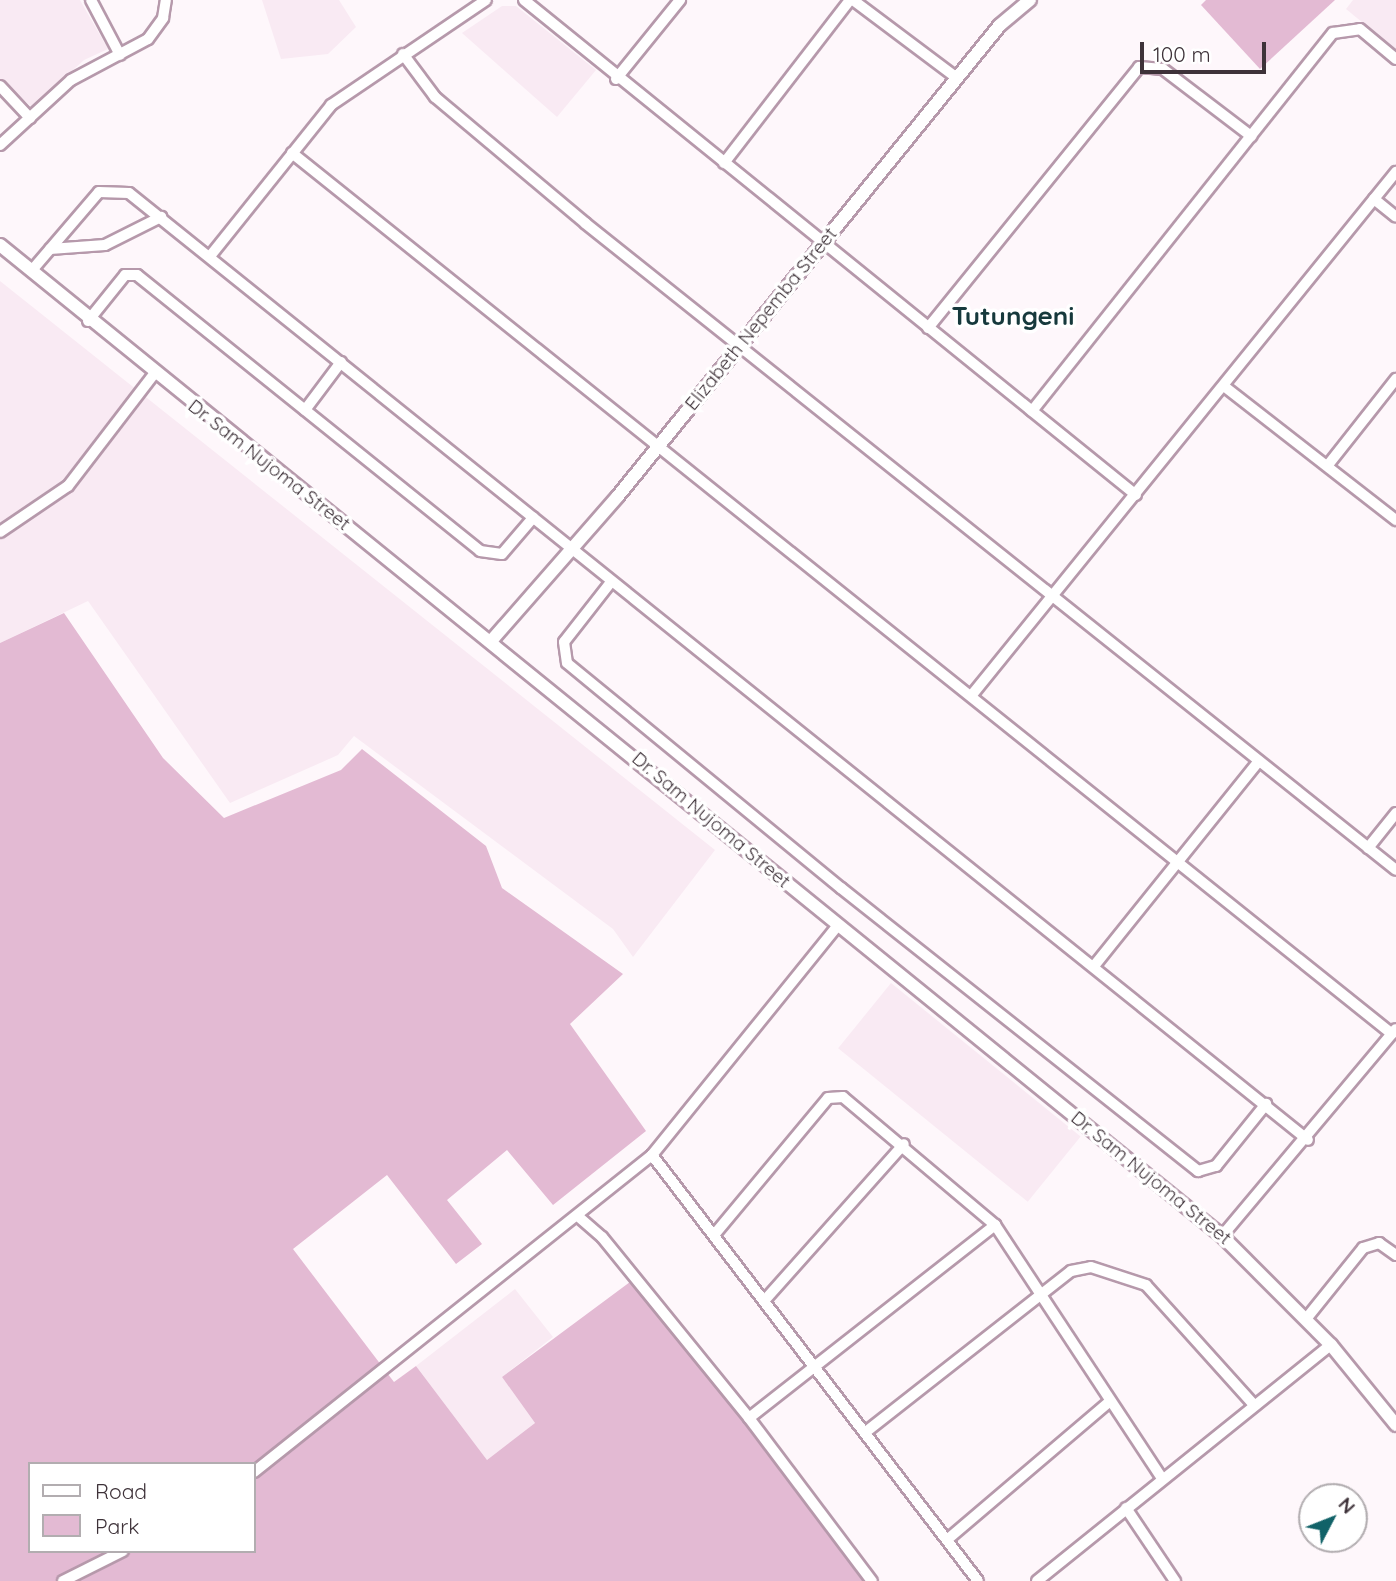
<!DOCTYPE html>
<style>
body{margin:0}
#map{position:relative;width:1396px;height:1581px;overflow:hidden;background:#fef7fb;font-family:Quicksand,sans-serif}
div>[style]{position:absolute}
.built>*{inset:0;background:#f9eaf3;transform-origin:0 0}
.green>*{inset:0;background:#e3bad3}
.roads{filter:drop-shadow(2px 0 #b699ab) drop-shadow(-2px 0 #b699ab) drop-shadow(0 2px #b699ab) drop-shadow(0 -2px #b699ab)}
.minor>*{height:10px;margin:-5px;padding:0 5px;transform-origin:5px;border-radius:5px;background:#fff}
.tertiary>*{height:12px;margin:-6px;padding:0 6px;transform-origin:6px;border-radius:6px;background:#fff}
span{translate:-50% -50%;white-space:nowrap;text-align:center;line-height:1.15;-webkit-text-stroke:7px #fff;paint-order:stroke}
.street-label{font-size:19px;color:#3e3239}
.district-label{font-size:26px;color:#16393c;font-weight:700}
.legend{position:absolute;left:28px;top:1462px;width:228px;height:91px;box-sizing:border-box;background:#fff;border:2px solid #b2adb0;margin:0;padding:9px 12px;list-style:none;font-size:21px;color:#3e3239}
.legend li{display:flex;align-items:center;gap:14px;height:35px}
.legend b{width:35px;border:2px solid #b2adb0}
.north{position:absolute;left:1298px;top:1483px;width:70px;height:70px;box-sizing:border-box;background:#fff;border:2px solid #b2adb0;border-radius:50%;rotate:48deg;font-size:19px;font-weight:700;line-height:28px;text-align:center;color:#3e3239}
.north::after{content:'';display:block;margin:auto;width:24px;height:32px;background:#116268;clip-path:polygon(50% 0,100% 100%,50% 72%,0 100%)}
.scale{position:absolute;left:1140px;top:42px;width:126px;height:32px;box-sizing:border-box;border:4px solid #3e3239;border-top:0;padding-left:9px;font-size:21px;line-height:24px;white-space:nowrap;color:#3e3239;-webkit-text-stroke:5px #fff;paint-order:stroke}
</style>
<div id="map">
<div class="built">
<div style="clip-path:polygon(0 0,80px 0,108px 49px,84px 60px,32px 107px,0 79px)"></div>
<div style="clip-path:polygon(262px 0,339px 0,356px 27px,328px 54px,281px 59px)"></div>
<div style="clip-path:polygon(1353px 0,1396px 0,1396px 50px,1346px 9px)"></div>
<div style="clip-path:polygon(502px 6px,516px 6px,596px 70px,557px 117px,462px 33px)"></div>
<div style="clip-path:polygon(0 281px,715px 850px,633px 957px,613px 929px,354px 736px,338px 755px,230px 803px,88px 601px,0 643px)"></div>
<div style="left:891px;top:983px;width:244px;height:84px;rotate:39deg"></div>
<div style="clip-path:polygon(515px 1289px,553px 1337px,502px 1377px,535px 1423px,487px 1460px,416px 1366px)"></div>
</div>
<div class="green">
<div style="clip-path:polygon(1206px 0,1335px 0,1260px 69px,1201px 5px)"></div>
<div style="clip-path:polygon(evenodd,64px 613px,163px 758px,224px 818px,341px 770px,362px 749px,486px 846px,502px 888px,623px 974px,570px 1024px,646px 1131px,553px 1205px,507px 1150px,447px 1200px,482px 1244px,456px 1264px,387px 1175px,293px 1249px,394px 1382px,416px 1366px,487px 1460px,535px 1423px,502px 1377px,630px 1282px,747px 1423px,864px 1581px,0 1581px,0 643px,64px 613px,30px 1464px,254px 1464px,254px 1551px,30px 1551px,30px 1464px)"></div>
</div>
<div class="roads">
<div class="minor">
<div style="left:91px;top:0;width:62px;rotate:62.2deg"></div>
<div style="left:524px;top:0;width:787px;rotate:38.97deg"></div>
<div style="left:853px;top:0;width:130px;rotate:36.9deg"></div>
<div style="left:403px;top:54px;width:54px;rotate:53.3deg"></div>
<div style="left:435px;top:97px;width:196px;rotate:40deg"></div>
<div style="left:585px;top:223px;width:1037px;rotate:38.58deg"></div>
<div style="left:616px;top:79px;width:102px;rotate:-51deg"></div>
<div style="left:0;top:86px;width:44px;rotate:46.8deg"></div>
<div style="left:0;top:145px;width:96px;rotate:-42.5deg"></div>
<div style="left:71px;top:80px;width:87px;rotate:-28deg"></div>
<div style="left:148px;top:39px;width:26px;rotate:-54deg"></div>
<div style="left:163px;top:18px;width:18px;rotate:-81deg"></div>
<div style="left:292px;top:153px;width:1409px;rotate:38.69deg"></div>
<div style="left:724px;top:163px;width:206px;rotate:-52.3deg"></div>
<div style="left:1374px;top:199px;width:28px;rotate:39deg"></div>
<div style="left:50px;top:249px;width:55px;rotate:-4.2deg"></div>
<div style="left:105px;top:245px;width:63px;rotate:-26.6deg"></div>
<div style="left:211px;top:255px;width:192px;rotate:-51.3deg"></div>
<div style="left:331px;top:105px;width:187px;rotate:-34.1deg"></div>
<div style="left:33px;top:269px;width:101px;rotate:-49.4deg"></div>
<div style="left:99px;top:192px;width:30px;rotate:2deg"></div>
<div style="left:129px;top:193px;width:1512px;rotate:38.77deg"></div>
<div style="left:88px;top:321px;width:59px;rotate:-51.2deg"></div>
<div style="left:125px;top:275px;width:12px"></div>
<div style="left:137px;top:275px;width:440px;rotate:38.8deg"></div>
<div style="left:480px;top:551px;width:22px;rotate:8deg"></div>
<div style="left:502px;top:554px;width:48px;rotate:-49.3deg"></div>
<div style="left:928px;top:328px;width:336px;rotate:-51deg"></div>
<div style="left:1139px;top:67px;width:24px;rotate:5deg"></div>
<div style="left:1163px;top:69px;width:111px;rotate:37.3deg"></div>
<div style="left:1225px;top:387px;width:217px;rotate:37.9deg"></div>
<div style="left:305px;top:410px;width:60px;rotate:-53.1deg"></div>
<div style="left:1032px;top:411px;width:483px;rotate:-51.5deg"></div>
<div style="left:1333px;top:33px;width:27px;rotate:-8deg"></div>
<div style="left:1360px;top:29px;width:47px;rotate:39.8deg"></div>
<div style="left:1328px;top:465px;width:110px;rotate:-51.7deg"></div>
<div style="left:0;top:532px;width:82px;rotate:-34.1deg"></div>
<div style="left:68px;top:486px;width:141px;rotate:-52.5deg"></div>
<div style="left:611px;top:582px;width:76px;rotate:128.1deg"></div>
<div style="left:564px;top:642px;width:21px;rotate:82deg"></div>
<div style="left:567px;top:663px;width:355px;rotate:39.4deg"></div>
<div style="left:841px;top:888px;width:456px;rotate:38.4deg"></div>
<div style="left:1198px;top:1171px;width:19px;rotate:-16deg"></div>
<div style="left:1216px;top:1166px;width:80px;rotate:-51.1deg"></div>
<div style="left:971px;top:696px;width:675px;rotate:-50.96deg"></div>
<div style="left:1368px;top:848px;width:45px;rotate:-51.3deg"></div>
<div style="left:1094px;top:966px;width:263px;rotate:-51.2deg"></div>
<div style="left:652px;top:1155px;width:536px;rotate:52.57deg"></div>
<div style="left:580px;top:1218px;width:29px;rotate:41deg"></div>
<div style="left:602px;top:1237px;width:233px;rotate:50.9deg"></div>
<div style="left:749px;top:1418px;width:204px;rotate:53deg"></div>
<div style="left:714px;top:1235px;width:178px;rotate:-50.2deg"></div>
<div style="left:828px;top:1098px;width:15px;rotate:-4deg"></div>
<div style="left:843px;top:1097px;width:199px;rotate:40.1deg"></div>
<div style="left:995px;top:1225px;width:303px;rotate:56.6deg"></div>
<div style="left:1222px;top:1236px;width:270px;rotate:-50deg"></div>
<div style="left:764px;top:1301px;width:210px;rotate:-48.3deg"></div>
<div style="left:1306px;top:1319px;width:91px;rotate:-51.2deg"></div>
<div style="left:1363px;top:1248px;width:17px;rotate:-17deg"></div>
<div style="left:1379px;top:1243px;width:21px;rotate:35deg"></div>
<div style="left:749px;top:1418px;width:313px;rotate:-38.1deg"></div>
<div style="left:867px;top:1431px;width:259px;rotate:-38.1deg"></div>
<div style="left:1071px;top:1271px;width:20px;rotate:-11deg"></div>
<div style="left:1091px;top:1267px;width:58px;rotate:18.1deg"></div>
<div style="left:1146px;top:1285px;width:161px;rotate:48deg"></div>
<div style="left:254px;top:1472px;width:509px;rotate:-38.54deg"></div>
<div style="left:652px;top:1155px;width:296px;rotate:-51deg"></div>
<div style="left:1126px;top:1508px;width:88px;rotate:56.1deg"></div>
<div style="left:948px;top:1539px;width:213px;rotate:-40.4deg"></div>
<div style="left:63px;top:1581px;width:67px;rotate:-26.6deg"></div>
<div style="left:1037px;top:1581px;width:377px;rotate:-38.8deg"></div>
</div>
<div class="tertiary">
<div style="left:0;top:245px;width:1573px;rotate:39.04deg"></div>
<div style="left:1222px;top:1236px;width:154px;rotate:45deg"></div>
<div style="left:1331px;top:1345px;width:103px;rotate:50.9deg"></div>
<div style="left:492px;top:640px;width:191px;rotate:-48.8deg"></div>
<div style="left:618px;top:496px;width:606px;rotate:-50.96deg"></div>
<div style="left:1000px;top:25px;width:39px;rotate:-40deg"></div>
</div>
</div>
<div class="street-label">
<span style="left:761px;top:319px;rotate:-51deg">Elizabeth Nepemba Street</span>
<span style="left:269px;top:465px;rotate:38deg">Dr. Sam Nujoma Street</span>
<span style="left:711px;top:820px;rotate:40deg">Dr. Sam Nujoma Street</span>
<span style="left:1151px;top:1178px;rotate:39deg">Dr. Sam Nujoma Street</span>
</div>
<div class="district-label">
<span style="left:1013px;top:316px">Tutungeni</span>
</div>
<ul class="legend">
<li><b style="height:9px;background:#fff"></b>Road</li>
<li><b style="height:19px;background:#e3bad3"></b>Park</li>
</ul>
<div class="north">N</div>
<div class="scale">100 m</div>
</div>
